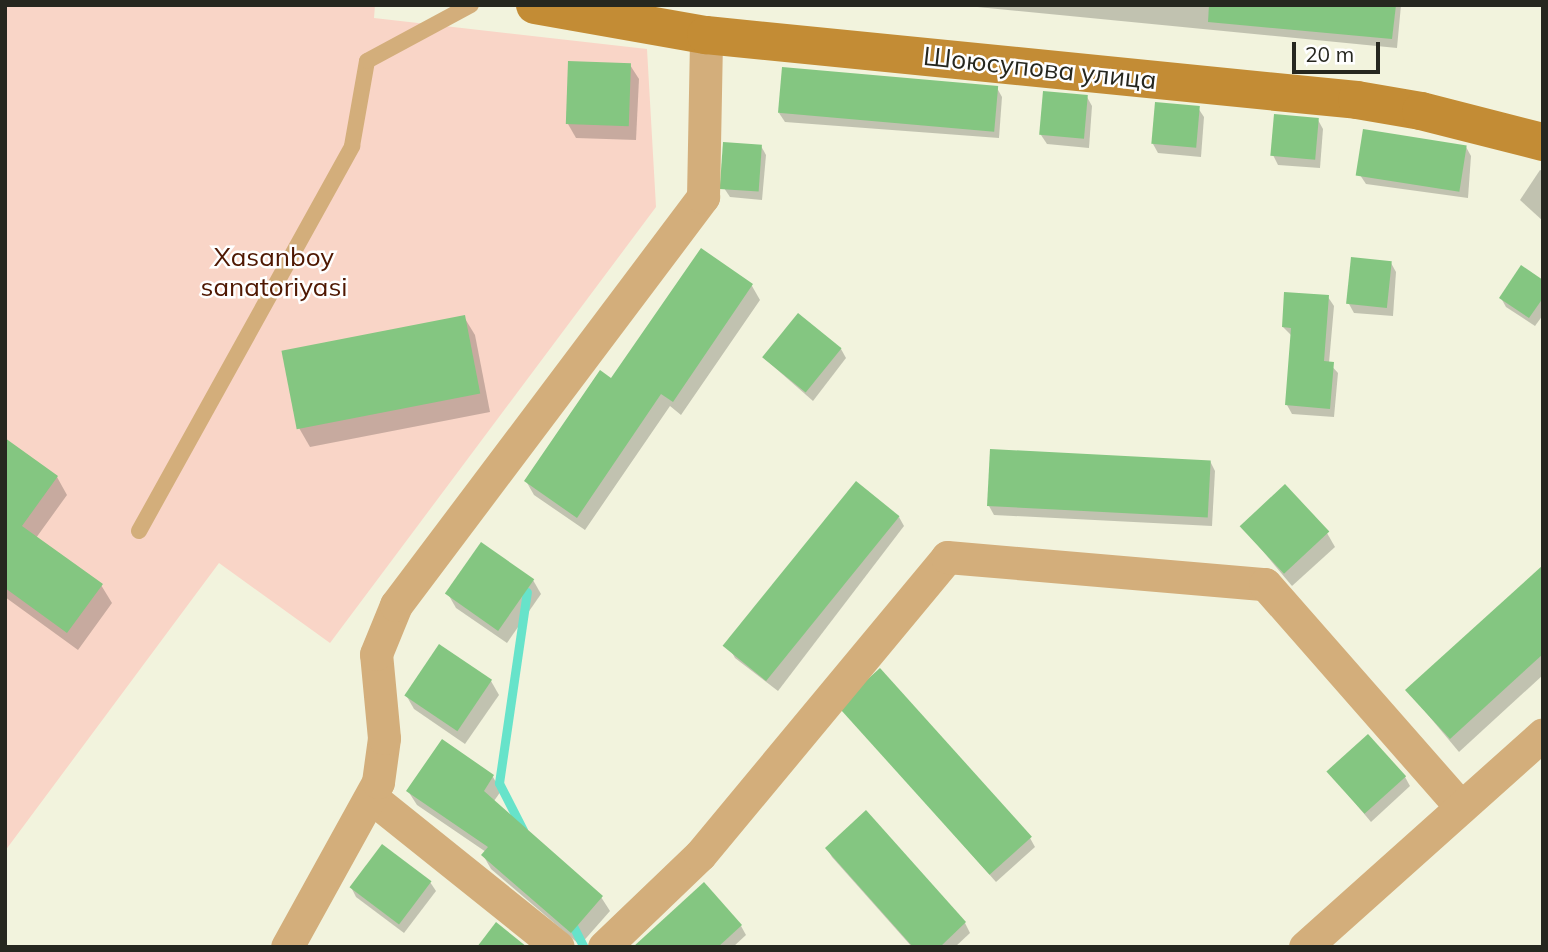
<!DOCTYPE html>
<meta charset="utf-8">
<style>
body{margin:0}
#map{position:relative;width:1548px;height:952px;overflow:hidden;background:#f2f3dd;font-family:Mulish,sans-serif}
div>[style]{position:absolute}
.green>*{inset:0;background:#f9d5c7}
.shadow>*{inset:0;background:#0003}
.stream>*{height:9px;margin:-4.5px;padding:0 4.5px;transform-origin:4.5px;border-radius:4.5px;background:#67e3ca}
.building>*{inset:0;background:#84c681;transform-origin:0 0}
.lane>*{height:16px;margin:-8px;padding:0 8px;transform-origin:8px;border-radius:8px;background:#d3ae7b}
.street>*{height:33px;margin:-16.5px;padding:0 16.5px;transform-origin:16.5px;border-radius:16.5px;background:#d3ae7b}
.secondary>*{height:38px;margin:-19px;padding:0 19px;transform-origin:19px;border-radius:19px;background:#c38c35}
span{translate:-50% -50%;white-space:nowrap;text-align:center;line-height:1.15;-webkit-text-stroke:5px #fff;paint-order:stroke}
.street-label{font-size:26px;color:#26271f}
.park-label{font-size:26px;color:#4f1802}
.frame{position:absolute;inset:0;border:7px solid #26271f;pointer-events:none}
.scale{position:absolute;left:1292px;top:42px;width:88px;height:32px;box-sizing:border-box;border:4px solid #26271f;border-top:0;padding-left:9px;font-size:21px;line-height:24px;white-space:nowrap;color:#26271f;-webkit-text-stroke:5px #fff;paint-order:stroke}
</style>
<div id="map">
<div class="green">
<div style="clip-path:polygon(5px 5px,375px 5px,374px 18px,647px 49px,656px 207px,330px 643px,219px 563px,5px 851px)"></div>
</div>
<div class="shadow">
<div style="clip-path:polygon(957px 5px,1401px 5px,1397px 48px)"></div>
<div style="clip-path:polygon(630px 65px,639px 79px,636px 140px,576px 138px,568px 124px)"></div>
<div style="clip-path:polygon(997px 88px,1002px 97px,999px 138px,785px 122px,779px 113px)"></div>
<div style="clip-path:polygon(1087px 97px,1092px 106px,1089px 148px,1047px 144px,1041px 135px)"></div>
<div style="clip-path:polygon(1198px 108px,1204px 117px,1201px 157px,1158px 153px,1153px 144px)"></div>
<div style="clip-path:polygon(1318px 120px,1323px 129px,1320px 168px,1278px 165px,1273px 155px)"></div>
<div style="clip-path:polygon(1364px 130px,1466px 147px,1471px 156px,1468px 198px,1366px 184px,1360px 175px)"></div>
<div style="clip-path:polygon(761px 146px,766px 155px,762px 200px,730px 197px,724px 188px)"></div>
<div style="clip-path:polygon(1540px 170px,1543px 171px,1543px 221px,1520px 200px)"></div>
<div style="clip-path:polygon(701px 251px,752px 286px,760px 300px,681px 415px,670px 406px,585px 530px,534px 495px,526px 481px,612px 380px)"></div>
<div style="clip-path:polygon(1391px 263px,1396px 272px,1393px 316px,1354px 313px,1349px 304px)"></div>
<div style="clip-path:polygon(1543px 282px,1543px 315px,1535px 326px,1506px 307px,1501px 298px)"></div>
<div style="clip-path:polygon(1328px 297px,1334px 306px,1329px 363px,1338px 373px,1334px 417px,1292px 414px,1287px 405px,1292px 336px,1283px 327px)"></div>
<div style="clip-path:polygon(464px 317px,475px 335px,490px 412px,310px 447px,299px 428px)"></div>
<div style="clip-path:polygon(841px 349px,846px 358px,813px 401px,765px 359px)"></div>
<div style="clip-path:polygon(5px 440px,57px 477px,67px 495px,36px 538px,101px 585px,112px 603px,78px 650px,5px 597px)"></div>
<div style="clip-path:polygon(1210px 461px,1215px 471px,1212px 526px,994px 515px,989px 506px)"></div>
<div style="clip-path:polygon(899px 517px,904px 526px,778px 691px,735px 658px,730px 649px)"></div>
<div style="clip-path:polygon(1241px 525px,1327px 533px,1335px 547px,1292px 586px)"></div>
<div style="clip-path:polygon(1543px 568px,1543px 675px,1459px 752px,1408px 691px)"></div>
<div style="clip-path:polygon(533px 580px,541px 594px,507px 643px,456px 608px,448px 594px)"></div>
<div style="clip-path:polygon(491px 681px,499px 695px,465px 744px,414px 709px,406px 695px)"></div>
<div style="clip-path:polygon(846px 712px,1030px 838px,1035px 847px,996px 882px)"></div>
<div style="clip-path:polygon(1328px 771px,1405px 777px,1410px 786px,1371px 822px)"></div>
<div style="clip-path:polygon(493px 777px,501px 791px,494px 801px,601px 897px,610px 911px,580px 945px,491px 869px,483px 855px,486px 852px,417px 805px,408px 791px)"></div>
<div style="clip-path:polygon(866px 813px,965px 923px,970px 933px,955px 947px,912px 947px,832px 857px,827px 848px)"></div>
<div style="clip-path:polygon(430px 882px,436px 891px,404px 933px,356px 897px,351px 887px)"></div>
<div style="clip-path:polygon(741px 926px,746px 935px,733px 947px,635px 947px)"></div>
</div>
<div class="stream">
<div style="left:523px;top:830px;width:53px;rotate:-117.1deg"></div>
<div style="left:499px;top:783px;width:193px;rotate:-81.7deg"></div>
<div style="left:570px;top:920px;width:30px;rotate:63deg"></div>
</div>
<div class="building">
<div style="clip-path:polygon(1209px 5px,1396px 5px,1392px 39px,1208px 22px)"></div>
<div style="left:568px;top:61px;width:63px;height:63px;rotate:2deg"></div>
<div style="left:782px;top:67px;width:217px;height:46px;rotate:5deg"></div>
<div style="left:1043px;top:91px;width:45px;height:44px;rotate:5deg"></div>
<div style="left:1155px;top:102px;width:45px;height:42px;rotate:5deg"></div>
<div style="left:1274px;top:114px;width:45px;height:42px;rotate:5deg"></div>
<div style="left:1363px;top:129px;width:105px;height:47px;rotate:9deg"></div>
<div style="left:723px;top:142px;width:39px;height:47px;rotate:4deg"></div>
<div style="clip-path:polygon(701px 248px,753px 284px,673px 402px,661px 394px,577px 518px,524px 481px,600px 370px,611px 378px)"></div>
<div style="left:1351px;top:257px;width:41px;height:47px;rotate:6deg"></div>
<div style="clip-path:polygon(1521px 265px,1543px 280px,1543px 298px,1529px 318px,1499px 298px)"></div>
<div style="clip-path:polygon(1284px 292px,1329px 295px,1324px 361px,1334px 362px,1330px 409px,1285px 405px,1291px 328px,1282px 327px)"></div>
<div style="left:798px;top:313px;width:56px;height:57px;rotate:39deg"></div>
<div style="left:465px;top:315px;width:80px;height:187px;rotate:79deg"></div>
<div style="clip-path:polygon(5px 438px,58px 476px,22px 526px,103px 584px,67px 633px,5px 588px)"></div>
<div style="left:990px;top:449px;width:221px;height:57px;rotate:3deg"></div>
<div style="left:856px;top:481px;width:56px;height:212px;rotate:39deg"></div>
<div style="left:1285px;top:484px;width:65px;height:62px;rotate:47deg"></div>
<div style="left:481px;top:542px;width:65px;height:63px;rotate:35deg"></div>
<div style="clip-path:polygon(1543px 565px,1543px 654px,1450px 739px,1405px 690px)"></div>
<div style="left:439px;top:644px;width:64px;height:62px;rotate:34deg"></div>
<div style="left:880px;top:668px;width:227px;height:57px;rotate:48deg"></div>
<div style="left:1368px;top:734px;width:57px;height:56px;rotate:48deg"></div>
<div style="clip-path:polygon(442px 739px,494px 775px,484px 791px,603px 896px,571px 933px,481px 855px,488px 847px,406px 791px)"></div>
<div style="clip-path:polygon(866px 810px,966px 922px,940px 947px,913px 947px,825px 848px)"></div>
<div style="left:382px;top:844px;width:62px;height:54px;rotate:37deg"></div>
<div style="clip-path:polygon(704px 882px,742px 925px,718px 947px,633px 947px)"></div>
<div style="clip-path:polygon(496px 922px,527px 947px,477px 947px)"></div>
</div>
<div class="lane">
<div style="left:139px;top:531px;width:440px;rotate:-61deg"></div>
<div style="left:352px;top:146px;width:86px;rotate:-80deg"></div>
<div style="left:367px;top:61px;width:118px;rotate:-28.3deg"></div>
</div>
<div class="street">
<div style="left:372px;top:798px;width:238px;rotate:38.7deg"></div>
<div style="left:287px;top:947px;width:188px;rotate:-61.1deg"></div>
<div style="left:378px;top:782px;width:44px;rotate:-82.2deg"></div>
<div style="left:384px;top:738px;width:84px;rotate:-95.4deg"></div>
<div style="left:376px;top:654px;width:53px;rotate:-67.8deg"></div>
<div style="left:396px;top:605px;width:511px;rotate:-53.04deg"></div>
<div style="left:703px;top:197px;width:162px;rotate:-88.9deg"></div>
<div style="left:604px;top:947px;width:133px;rotate:-43.8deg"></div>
<div style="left:700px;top:855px;width:387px;rotate:-50.3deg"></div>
<div style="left:947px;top:557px;width:319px;rotate:4.9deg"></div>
<div style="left:1265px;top:584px;width:297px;rotate:48.7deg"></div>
<div style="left:1305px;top:947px;width:319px;rotate:-41.8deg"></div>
</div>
<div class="secondary">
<div style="left:535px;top:5px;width:174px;rotate:10deg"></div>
<div style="left:706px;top:35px;width:654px;rotate:5.7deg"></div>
<div style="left:1357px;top:100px;width:65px;rotate:9.8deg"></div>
<div style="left:1421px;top:111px;width:126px;rotate:14.3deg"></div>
</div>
<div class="street-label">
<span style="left:1040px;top:68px;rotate:6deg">Шоюсупова улица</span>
</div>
<div class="park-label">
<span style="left:274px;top:272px">Xasanboy<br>sanatoriyasi</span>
</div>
<div class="frame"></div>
<div class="scale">20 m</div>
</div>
